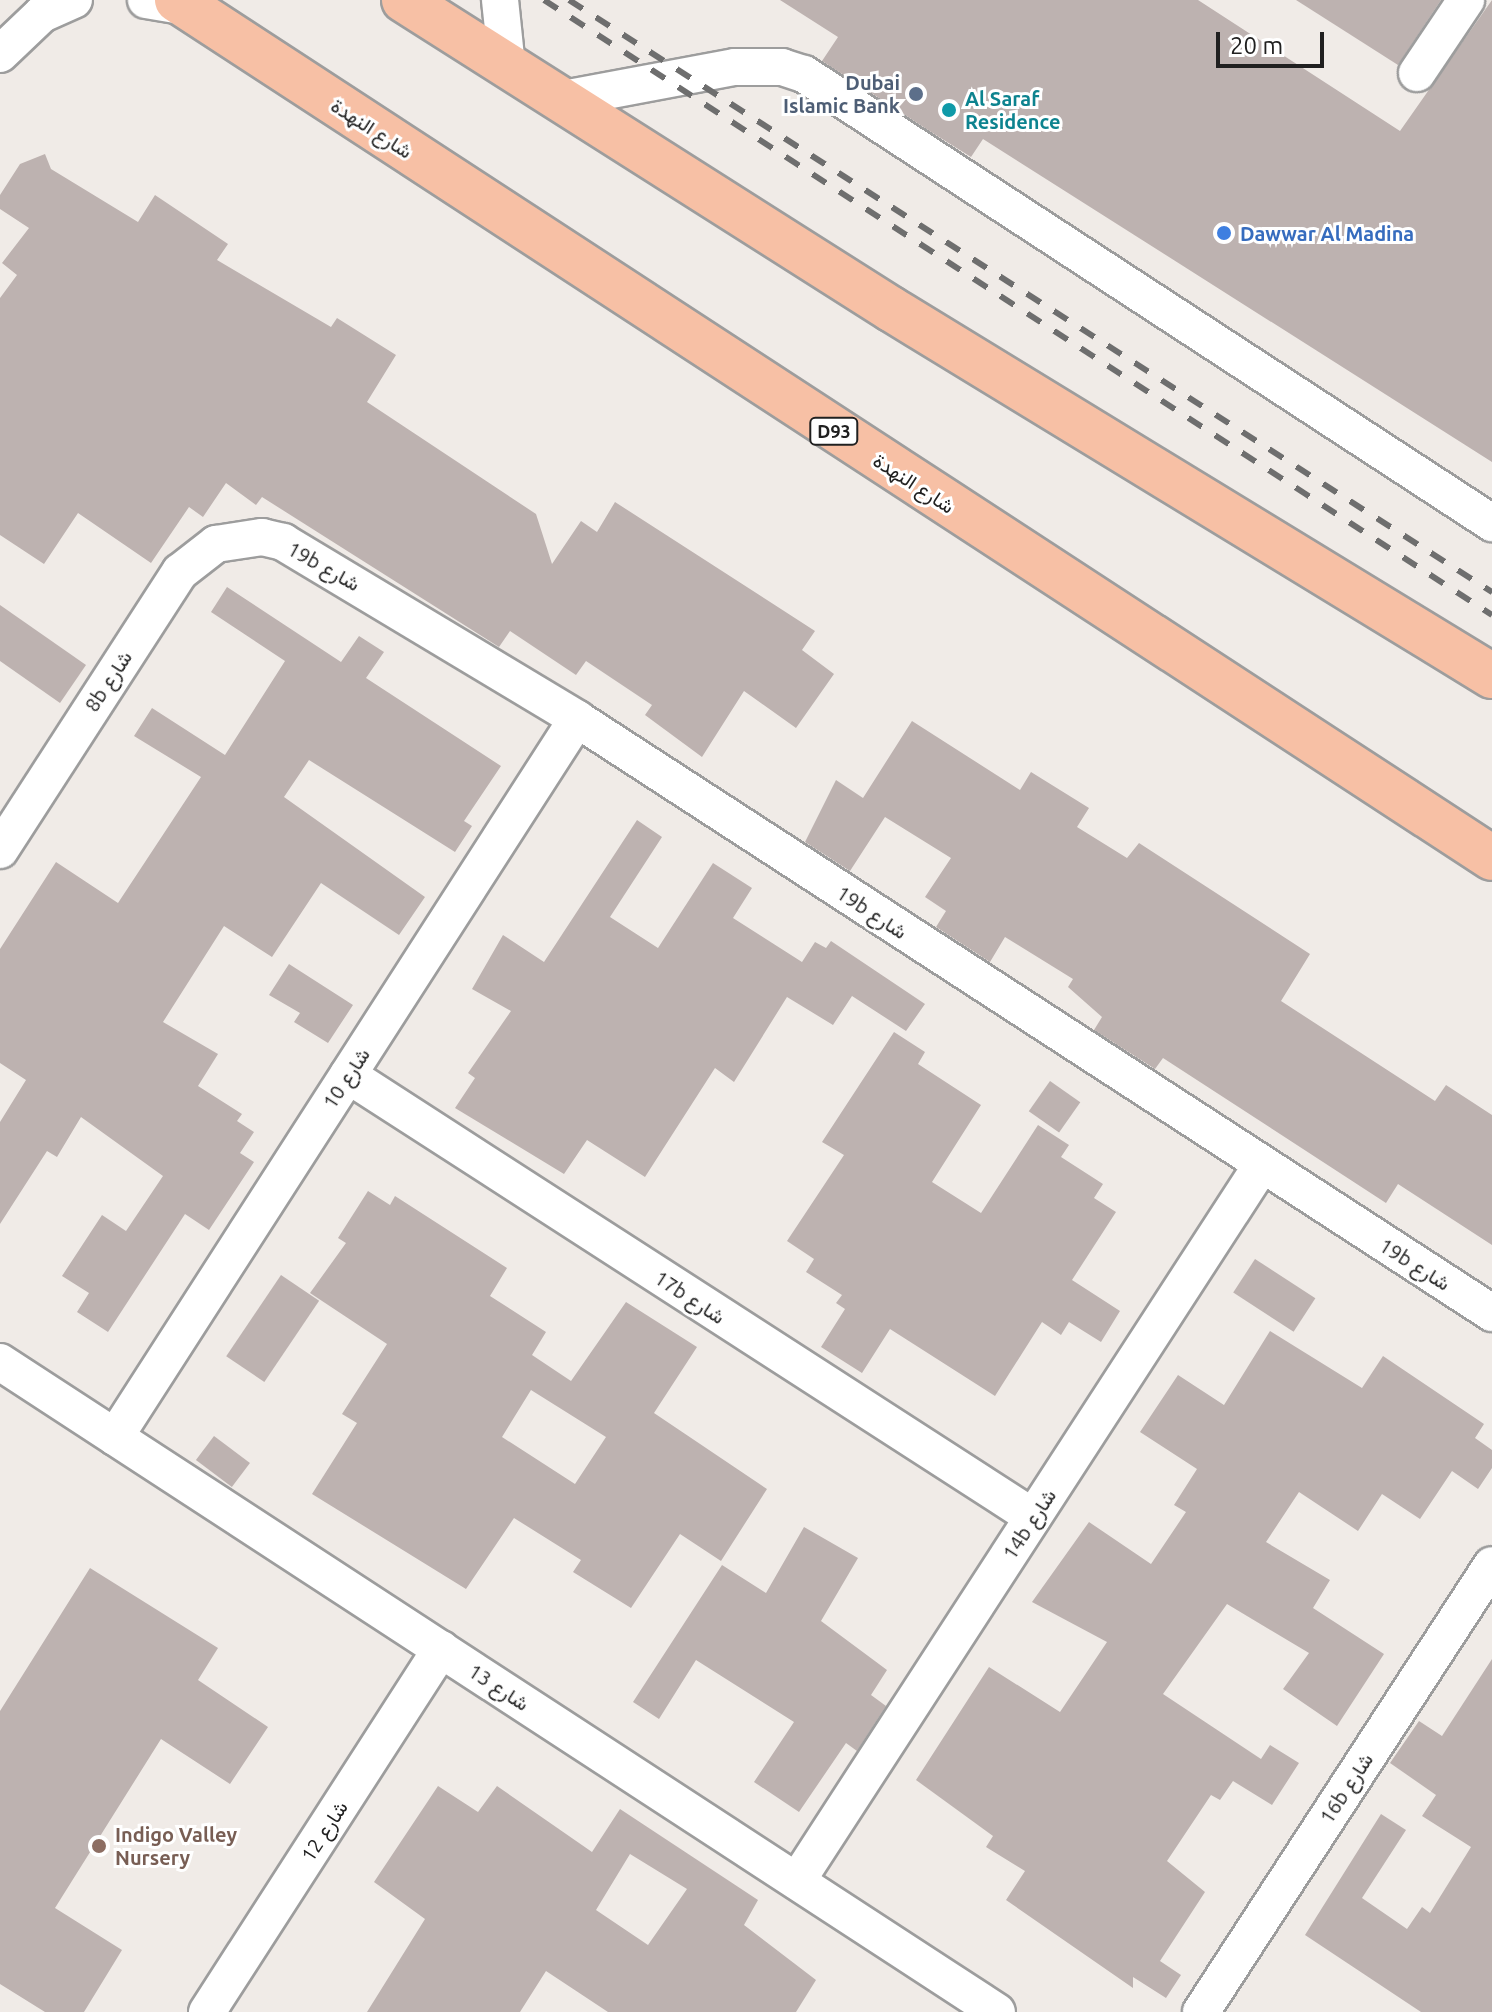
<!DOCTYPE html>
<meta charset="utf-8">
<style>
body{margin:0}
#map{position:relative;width:1492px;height:2012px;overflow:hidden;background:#f0ebe7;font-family:Ubuntu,Vazirmatn,sans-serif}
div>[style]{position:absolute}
.building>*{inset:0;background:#bdb2b0;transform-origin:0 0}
.roads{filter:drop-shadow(2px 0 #9d9d9d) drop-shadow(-2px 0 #9d9d9d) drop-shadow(0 2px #9d9d9d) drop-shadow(0 -2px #9d9d9d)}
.minor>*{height:36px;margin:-18px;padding:0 18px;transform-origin:18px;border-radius:18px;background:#fff}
.major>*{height:44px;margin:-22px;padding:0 22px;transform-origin:22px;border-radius:22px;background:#f7c0a5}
.rail>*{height:6px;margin-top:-3px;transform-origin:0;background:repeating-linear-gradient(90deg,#6e6e6e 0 16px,transparent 0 32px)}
.dots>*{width:22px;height:22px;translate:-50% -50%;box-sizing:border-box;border:4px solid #fff;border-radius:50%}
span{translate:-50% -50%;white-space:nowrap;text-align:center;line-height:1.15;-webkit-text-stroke:6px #fff;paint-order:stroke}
.shield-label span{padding:2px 6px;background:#fff;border:2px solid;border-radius:6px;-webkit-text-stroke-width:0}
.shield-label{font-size:18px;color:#202020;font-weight:700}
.service-label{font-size:20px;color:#4e5e75;font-weight:700}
.right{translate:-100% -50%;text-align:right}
.culture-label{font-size:20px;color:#0d838f;font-weight:700}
.left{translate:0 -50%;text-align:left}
.street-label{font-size:20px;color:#202020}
.shop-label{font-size:20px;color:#366cbe;font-weight:700}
.education-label{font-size:20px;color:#785e54;font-weight:700}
.scale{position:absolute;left:1216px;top:32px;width:108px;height:36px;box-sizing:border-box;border:4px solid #202020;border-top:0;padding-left:10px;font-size:24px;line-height:28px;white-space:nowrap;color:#202020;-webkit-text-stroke:6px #fff;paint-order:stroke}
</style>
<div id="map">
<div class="building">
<div style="clip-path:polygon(780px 0,1198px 0,1400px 131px,1492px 0,1492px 462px,983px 139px,971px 157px,931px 132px,822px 61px,838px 37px)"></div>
<div style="clip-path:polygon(1296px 0,1441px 0,1398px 65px)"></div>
<div style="clip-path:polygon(45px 154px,51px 169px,138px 222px,155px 195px,228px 244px,217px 260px,331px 327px,337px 318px,396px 355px,367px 402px,536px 514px,552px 564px,581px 521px,597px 532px,615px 502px,815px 631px,802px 650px,834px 674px,796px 728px,744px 691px,702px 757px,645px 715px,652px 705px,586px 661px,576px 675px,510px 631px,499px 647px,262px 497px,256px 505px,226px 483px,203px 517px,189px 507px,151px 563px,78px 513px,44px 564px,0 535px,0 298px,17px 275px,2px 263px,29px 228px,0 209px,0 195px,20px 164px)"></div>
<div style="clip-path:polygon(227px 587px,341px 662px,359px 636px,384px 652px,366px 678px,501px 766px,464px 821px,472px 826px,455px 852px,309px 760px,284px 797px,425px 897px,399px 935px,321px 883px,272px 957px,224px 926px,163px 1022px,218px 1054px,198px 1086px,242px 1114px,237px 1121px,254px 1132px,240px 1153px,254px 1162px,209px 1230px,185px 1214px,108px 1332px,77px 1312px,89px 1293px,62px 1276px,102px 1215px,126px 1231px,163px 1176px,81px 1117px,57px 1157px,47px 1151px,0 1224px,0 1122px,26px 1080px,0 1063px,0 949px,56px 862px,118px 903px,201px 777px,134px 736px,152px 708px,225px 755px,285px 661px,211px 612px)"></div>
<div style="clip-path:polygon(0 605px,86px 665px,60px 703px,0 661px)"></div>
<div style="clip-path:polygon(912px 721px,1020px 790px,1031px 772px,1089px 808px,1077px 827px,1127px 858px,1139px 843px,1310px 954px,1281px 1001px,1435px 1101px,1446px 1085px,1492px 1115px,1492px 1245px,1398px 1184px,1386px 1203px,1163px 1058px,1155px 1069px,1094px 1030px,1102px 1017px,1068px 987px,1073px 979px,1005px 937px,990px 962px,936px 927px,946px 911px,925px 897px,951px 858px,885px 817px,850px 871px,805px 842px,836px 780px,863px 798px)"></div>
<div style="clip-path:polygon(637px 820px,662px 837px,610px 917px,658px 948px,713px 863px,752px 888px,733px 918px,802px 962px,815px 942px,826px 948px,831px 941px,925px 1004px,906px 1031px,852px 996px,833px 1025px,787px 997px,734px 1082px,715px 1068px,645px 1177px,587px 1140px,564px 1174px,455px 1108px,475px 1078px,468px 1073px,511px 1011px,472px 989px,503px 935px,544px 962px)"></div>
<div style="clip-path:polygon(289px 964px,353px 1005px,328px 1043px,294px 1022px,300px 1013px,269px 995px)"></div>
<div style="clip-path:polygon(894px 1032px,925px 1052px,918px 1064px,981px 1105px,932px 1182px,981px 1213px,1038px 1125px,1069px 1145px,1061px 1157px,1103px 1184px,1094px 1198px,1116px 1212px,1072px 1280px,1120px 1311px,1101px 1342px,1069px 1322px,1061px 1335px,1042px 1322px,995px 1396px,890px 1329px,862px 1373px,821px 1347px,845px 1309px,836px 1303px,842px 1295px,806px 1272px,814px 1259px,787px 1241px,844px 1155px,822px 1142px)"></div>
<div style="left:1050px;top:1081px;width:37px;height:37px;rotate:35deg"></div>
<div style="clip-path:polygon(evenodd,368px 1191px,390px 1205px,395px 1196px,507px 1268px,490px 1296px,546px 1332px,532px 1355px,571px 1381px,626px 1302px,697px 1347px,654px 1413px,767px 1489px,721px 1561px,680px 1534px,631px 1608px,573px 1572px,581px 1560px,514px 1518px,466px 1589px,312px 1494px,357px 1423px,342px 1414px,387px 1344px,310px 1293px,346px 1243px,338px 1238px,368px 1191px,531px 1390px,606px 1437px,575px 1484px,502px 1437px,531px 1390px)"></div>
<div style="left:1255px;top:1259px;width:72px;height:40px;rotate:33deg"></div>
<div style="left:281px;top:1275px;width:46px;height:98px;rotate:34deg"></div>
<div style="clip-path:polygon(1270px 1331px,1362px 1388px,1383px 1356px,1484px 1424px,1475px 1438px,1492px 1450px,1492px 1468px,1478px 1489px,1452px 1471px,1420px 1519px,1382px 1494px,1358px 1531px,1299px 1492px,1266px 1542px,1330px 1580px,1313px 1608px,1384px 1654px,1337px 1726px,1283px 1689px,1309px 1653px,1227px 1604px,1163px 1694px,1261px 1759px,1270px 1745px,1299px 1763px,1272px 1805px,1233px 1781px,1220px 1800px,1211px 1795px,1167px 1861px,1205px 1892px,1160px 1961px,1181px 1975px,1166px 1998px,1133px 1977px,1133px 1988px,1006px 1900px,1025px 1871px,986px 1847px,993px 1836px,916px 1780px,989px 1667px,1060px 1712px,1107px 1642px,1032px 1602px,1089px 1522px,1151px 1564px,1186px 1512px,1174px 1505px,1197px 1469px,1140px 1432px,1178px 1375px,1224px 1405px)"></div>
<div style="left:214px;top:1436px;width:45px;height:30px;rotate:37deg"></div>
<div style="clip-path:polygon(804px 1527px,858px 1558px,821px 1621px,887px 1670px,871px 1695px,886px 1706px,857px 1751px,846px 1743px,799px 1812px,754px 1782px,794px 1722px,696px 1660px,659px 1719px,633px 1702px,722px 1565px,766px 1593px)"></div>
<div style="clip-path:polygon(90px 1568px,218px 1648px,198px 1680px,268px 1727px,230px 1784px,161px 1739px,55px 1908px,122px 1950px,84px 2012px,45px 2012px,0 1984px,0 1711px)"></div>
<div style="clip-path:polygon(1492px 1659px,1492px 2012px,1421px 2012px,1305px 1935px,1381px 1814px,1406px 1830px,1362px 1898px,1407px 1929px,1422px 1907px,1430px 1913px,1471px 1847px,1422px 1816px,1436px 1795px,1390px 1763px,1419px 1721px,1442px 1736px)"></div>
<div style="clip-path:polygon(evenodd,438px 1786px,478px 1812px,497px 1786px,592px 1852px,620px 1809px,758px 1900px,744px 1925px,816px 1980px,796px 2012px,608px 2012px,546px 1971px,520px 2012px,367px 2012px,425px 1919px,374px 1882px,438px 1786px,630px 1854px,687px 1889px,648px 1945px,596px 1910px,630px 1854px)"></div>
</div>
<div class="roads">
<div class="minor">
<div style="left:146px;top:0;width:42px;rotate:9.7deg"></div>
<div style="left:500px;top:0;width:67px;rotate:84deg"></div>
<div style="left:0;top:54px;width:58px;rotate:-43.6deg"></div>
<div style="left:42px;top:14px;width:35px;rotate:-24deg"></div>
<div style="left:1417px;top:73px;width:88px;rotate:-56.1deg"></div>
<div style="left:558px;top:100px;width:180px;rotate:-10.6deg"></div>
<div style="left:735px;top:67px;width:47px"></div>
<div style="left:782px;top:67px;width:23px;rotate:18deg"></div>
<div style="left:804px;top:74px;width:822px;rotate:33.13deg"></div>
<div style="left:0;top:850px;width:331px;rotate:-57.1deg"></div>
<div style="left:180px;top:572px;width:46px;rotate:-37.9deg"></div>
<div style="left:216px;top:544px;width:47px;rotate:-8.7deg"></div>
<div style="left:262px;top:537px;width:22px;rotate:13deg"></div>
<div style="left:283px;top:542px;width:343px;rotate:31deg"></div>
<div style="left:577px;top:719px;width:1091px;rotate:32.99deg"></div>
<div style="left:348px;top:1075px;width:815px;rotate:32.83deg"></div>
<div style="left:0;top:1362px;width:1190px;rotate:33.1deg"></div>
<div style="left:115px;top:1437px;width:854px;rotate:-57.24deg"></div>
<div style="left:797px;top:1881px;width:852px;rotate:-57.02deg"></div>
<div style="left:207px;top:2012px;width:432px;rotate:-57.2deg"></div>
<div style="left:1201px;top:2012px;width:533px;rotate:-56.94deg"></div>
</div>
<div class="major">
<div style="left:177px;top:0;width:1570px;rotate:33.12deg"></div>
<div style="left:404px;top:0;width:577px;rotate:32.4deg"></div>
<div style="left:891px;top:309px;width:704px;rotate:31.41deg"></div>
</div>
</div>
<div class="rail">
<div style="left:544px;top:0;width:1130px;rotate:32.97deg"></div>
<div style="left:569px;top:0;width:1097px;rotate:32.68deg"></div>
</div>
<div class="dots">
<div style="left:916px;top:94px;background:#5c6f8a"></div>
<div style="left:949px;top:110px;background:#0f9aa8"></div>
<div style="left:1224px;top:233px;background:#3f7fe0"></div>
<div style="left:99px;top:1846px;background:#8d6e63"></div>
</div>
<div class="shield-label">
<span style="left:834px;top:431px">D93</span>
</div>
<div class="service-label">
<span class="right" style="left:900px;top:94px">Dubai<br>Islamic Bank</span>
</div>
<div class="culture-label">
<span class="left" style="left:965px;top:110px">Al Saraf<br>Residence</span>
</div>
<div class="street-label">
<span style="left:372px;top:128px;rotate:33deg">شارع النهدة</span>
<span style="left:914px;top:483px;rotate:33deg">شارع النهدة</span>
<span style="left:324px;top:566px;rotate:29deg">19b شارع</span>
<span style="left:108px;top:681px;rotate:-57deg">8b شارع</span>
<span style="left:872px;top:912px;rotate:33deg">19b شارع</span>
<span style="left:346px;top:1078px;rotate:-57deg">شارع 10</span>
<span style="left:1415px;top:1264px;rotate:32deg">19b شارع</span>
<span style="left:690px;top:1297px;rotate:33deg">17b شارع</span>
<span style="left:1029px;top:1524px;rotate:-57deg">14b شارع</span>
<span style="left:499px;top:1687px;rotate:33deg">شارع 13</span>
<span style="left:1346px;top:1788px;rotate:-57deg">16b شارع</span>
<span style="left:324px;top:1831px;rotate:-57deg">شارع 12</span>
</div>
<div class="shop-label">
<span class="left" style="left:1240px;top:233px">Dawwar Al Madina</span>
</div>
<div class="education-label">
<span class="left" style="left:115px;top:1846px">Indigo Valley<br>Nursery</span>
</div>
<div class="scale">20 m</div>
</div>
